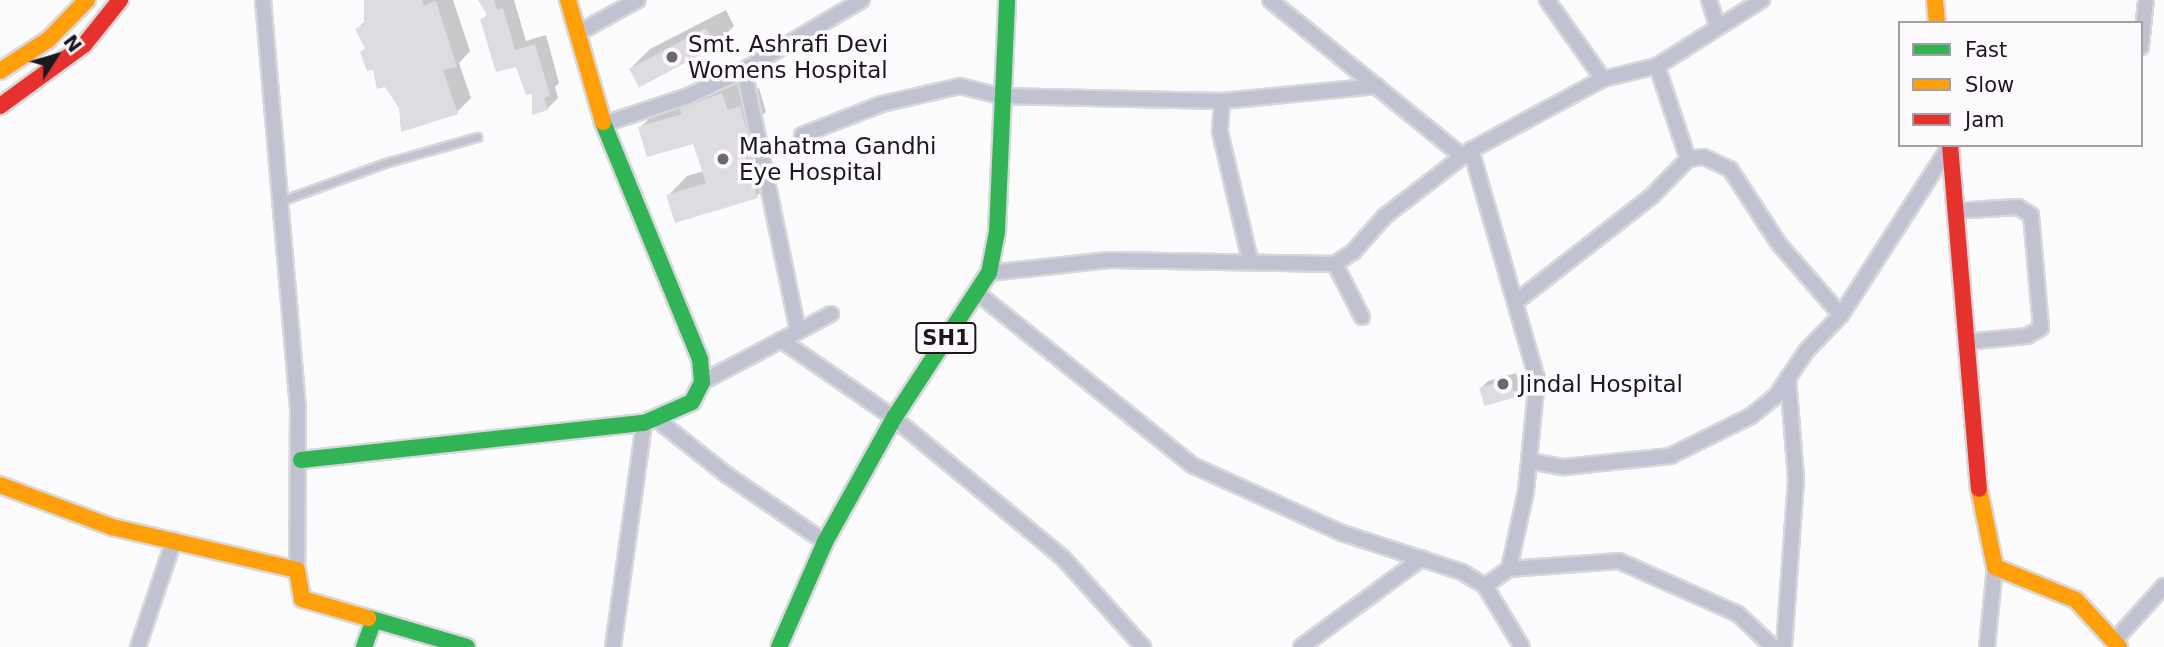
<!DOCTYPE html>
<style>
body{margin:0}
#map{position:relative;width:2164px;height:647px;overflow:hidden;background:#fcfbfd;font-family:"DejaVu Sans",sans-serif}
div>[style]{position:absolute}
.shadow>*{inset:0;background:#0003}
.building>*{inset:0;background:#dedce1;transform-origin:0 0}
.roads{filter:drop-shadow(2px 0 #d8d7d9) drop-shadow(-2px 0 #d8d7d9) drop-shadow(0 2px #d8d7d9) drop-shadow(0 -2px #d8d7d9)}
.lane>*{height:7px;margin:-3.5px;padding:0 3.5px;transform-origin:3.5px;border-radius:3.5px;background:#c0c2d2}
.street>*{height:14px;margin:-7px;padding:0 7px;transform-origin:7px;border-radius:7px;background:#c0c2d2}
.fast>*{height:16px;margin:-8px;padding:0 8px;transform-origin:8px;border-radius:8px;background:#30b455}
.slow>*{height:16px;margin:-8px;padding:0 8px;transform-origin:8px;border-radius:8px;background:#ff9f0a}
.jam>*{height:16px;margin:-8px;padding:0 8px;transform-origin:8px;border-radius:8px;background:#e5322d}
.dots>*{width:19px;height:19px;translate:-50% -50%;box-sizing:border-box;border:4px solid #fdfafe;border-radius:50%}
span{translate:-50% -50%;white-space:nowrap;text-align:center;line-height:1.15;-webkit-text-stroke:7px #fdfafe;paint-order:stroke}
.shield-label span{padding:2px 5px;background:#fdfafe;border:2px solid;border-radius:5px;-webkit-text-stroke-width:0}
.shield-label{font-size:21px;color:#1d181e;font-weight:700}
.poi-label{font-size:23px;color:#1d181e}
.left{translate:0 -50%;text-align:left}
.legend{position:absolute;left:1898px;top:21px;width:245px;height:126px;box-sizing:border-box;background:#fdfafe;border:2px solid #a3a0a4;margin:0;padding:9px 12px;list-style:none;font-size:21px;color:#1d181e}
.legend li{display:flex;align-items:center;gap:14px;height:35px}
.legend b{width:35px;border:2px solid #a3a0a4}
.north{position:absolute;left:21px;top:21px;width:70px;height:70px;-webkit-text-stroke:5px #fdfafe;paint-order:stroke;rotate:53deg;font-size:19px;font-weight:700;line-height:28px;text-align:center;color:#1d181e}
.north::after{content:'';display:block;margin:auto;width:24px;height:32px;background:#1d181e;clip-path:polygon(50% 0,100% 100%,50% 72%,0 100%)}
</style>
<div id="map">
<div class="shadow">
<div style="clip-path:polygon(364px 0,453px 0,470px 51px,459px 63px,471px 98px,457px 112px,401px 108px,357px 29px,366px 20px)"></div>
<div style="clip-path:polygon(482px 0,514px 0,526px 41px,546px 35px,559px 83px,555px 87px,558px 98px,547px 109px,482px 20px,488px 14px)"></div>
<div style="clip-path:polygon(726px 10px,734px 26px,715px 45px,631px 68px,650px 49px)"></div>
<div style="clip-path:polygon(741px 75px,747px 92px,759px 88px,766px 112px,758px 119px,776px 176px,757px 196px,668px 196px,687px 176px,704px 171px,694px 141px,640px 128px,659px 108px)"></div>
<div style="clip-path:polygon(1516px 373px,1521px 389px,1514px 396px,1481px 388px,1488px 381px)"></div>
</div>
<div class="building">
<div style="clip-path:polygon(364px 0,422px 0,424px 6px,436px 1px,457px 67px,443px 70px,458px 114px,401px 132px,399px 108px,385px 87px,377px 89px,373px 70px,367px 71px,360px 52px,365px 48px,355px 29px,364px 24px)"></div>
<div style="clip-path:polygon(478px 0,494px 0,497px 10px,503px 8px,515px 50px,535px 44px,550px 95px,544px 98px,548px 110px,532px 115px,532px 94px,526px 95px,516px 67px,496px 72px,480px 19px,488px 16px)"></div>
<div style="left:706px;top:28px;width:21px;height:87px;rotate:62deg"></div>
<div style="clip-path:polygon(722px 93px,728px 110px,740px 106px,747px 133px,738px 136px,758px 198px,675px 223px,666px 195px,706px 183px,693px 144px,647px 157px,638px 127px,682px 114px,680px 109px)"></div>
<div style="left:1510px;top:379px;width:19px;height:32px;rotate:74deg"></div>
</div>
<div class="roads">
<div class="lane">
<div style="left:278px;top:202px;width:114px;rotate:-20deg"></div>
<div style="left:385px;top:163px;width:96px;rotate:-15.8deg"></div>
</div>
<div class="street">
<div style="left:263px;top:0;width:408px;rotate:85.1deg"></div>
<div style="left:298px;top:406px;width:164px;rotate:90.3deg"></div>
<div style="left:1270px;top:0;width:249px;rotate:39.1deg"></div>
<div style="left:1547px;top:0;width:97px;rotate:54.7deg"></div>
<div style="left:1709px;top:0;width:28px;rotate:72deg"></div>
<div style="left:578px;top:33px;width:68px;rotate:-28.8deg"></div>
<div style="left:2141px;top:47px;width:47px;rotate:-83.9deg"></div>
<div style="left:1657px;top:66px;width:98px;rotate:71.6deg"></div>
<div style="left:1688px;top:159px;width:16px;rotate:-7deg"></div>
<div style="left:1704px;top:157px;width:29px;rotate:25deg"></div>
<div style="left:1730px;top:169px;width:90px;rotate:56.8deg"></div>
<div style="left:1779px;top:244px;width:94px;rotate:48.9deg"></div>
<div style="left:744px;top:70px;width:267px;rotate:78.3deg"></div>
<div style="left:1222px;top:101px;width:31px;rotate:94deg"></div>
<div style="left:1220px;top:132px;width:131px;rotate:76.8deg"></div>
<div style="left:604px;top:124px;width:89px;rotate:-18.4deg"></div>
<div style="left:688px;top:96px;width:62px;rotate:-24.9deg"></div>
<div style="left:744px;top:70px;width:137px;rotate:-30.7deg"></div>
<div style="left:802px;top:135px;width:86px;rotate:-21.2deg"></div>
<div style="left:882px;top:104px;width:80px;rotate:-13deg"></div>
<div style="left:960px;top:86px;width:41px;rotate:14deg"></div>
<div style="left:1000px;top:96px;width:222px;rotate:1.3deg"></div>
<div style="left:1222px;top:101px;width:156px;rotate:-5.5deg"></div>
<div style="left:1471px;top:150px;width:238px;rotate:73.9deg"></div>
<div style="left:1537px;top:379px;width:113px;rotate:95.6deg"></div>
<div style="left:1526px;top:491px;width:80px;rotate:102.3deg"></div>
<div style="left:1509px;top:569px;width:29px;rotate:145deg"></div>
<div style="left:1954px;top:211px;width:64px;rotate:-3.6deg"></div>
<div style="left:2018px;top:207px;width:15px;rotate:32deg"></div>
<div style="left:2031px;top:215px;width:113px;rotate:84.9deg"></div>
<div style="left:2041px;top:328px;width:16px;rotate:150deg"></div>
<div style="left:2027px;top:336px;width:62px;rotate:174.5deg"></div>
<div style="left:989px;top:273px;width:121px;rotate:-6.2deg"></div>
<div style="left:1109px;top:260px;width:226px;rotate:1deg"></div>
<div style="left:976px;top:292px;width:277px;rotate:38.7deg"></div>
<div style="left:1192px;top:465px;width:165px;rotate:24.4deg"></div>
<div style="left:1342px;top:533px;width:126px;rotate:18deg"></div>
<div style="left:1462px;top:572px;width:27px;rotate:31deg"></div>
<div style="left:1485px;top:586px;width:71px;rotate:58.8deg"></div>
<div style="left:1517px;top:301px;width:171px;rotate:-37.9deg"></div>
<div style="left:1652px;top:196px;width:52px;rotate:-45.8deg"></div>
<div style="left:1362px;top:317px;width:59px;rotate:-117deg"></div>
<div style="left:1335px;top:264px;width:22px;rotate:-34deg"></div>
<div style="left:1353px;top:252px;width:48px;rotate:-48.4deg"></div>
<div style="left:1385px;top:216px;width:108px;rotate:-37.5deg"></div>
<div style="left:1471px;top:150px;width:150px;rotate:-28.3deg"></div>
<div style="left:1603px;top:79px;width:56px;rotate:-13.5deg"></div>
<div style="left:1657px;top:66px;width:124px;rotate:-32.2deg"></div>
<div style="left:781px;top:340px;width:137px;rotate:34.6deg"></div>
<div style="left:894px;top:418px;width:219px;rotate:39.6deg"></div>
<div style="left:1063px;top:558px;width:120px;rotate:48deg"></div>
<div style="left:702px;top:382px;width:146px;rotate:-27.8deg"></div>
<div style="left:655px;top:418px;width:92px;rotate:38.4deg"></div>
<div style="left:727px;top:475px;width:119px;rotate:34.4deg"></div>
<div style="left:1529px;top:461px;width:36px;rotate:10deg"></div>
<div style="left:1564px;top:467px;width:107px;rotate:-5.9deg"></div>
<div style="left:1670px;top:456px;width:90px;rotate:-26.3deg"></div>
<div style="left:1751px;top:416px;width:32px;rotate:-39deg"></div>
<div style="left:1776px;top:396px;width:55px;rotate:-56deg"></div>
<div style="left:1807px;top:350px;width:49px;rotate:-45.8deg"></div>
<div style="left:1841px;top:315px;width:201px;rotate:-57.2deg"></div>
<div style="left:1509px;top:569px;width:110px;rotate:-4.2deg"></div>
<div style="left:1619px;top:561px;width:130px;rotate:24deg"></div>
<div style="left:1738px;top:614px;width:48px;rotate:43.3deg"></div>
<div style="left:2115px;top:640px;width:73px;rotate:-47.8deg"></div>
<div style="left:138px;top:647px;width:113px;rotate:-71.4deg"></div>
<div style="left:613px;top:647px;width:226px;rotate:-82.1deg"></div>
<div style="left:1301px;top:647px;width:150px;rotate:-36.3deg"></div>
<div style="left:1784px;top:647px;width:168px;rotate:-85.9deg"></div>
<div style="left:1796px;top:479px;width:102px;rotate:-94.5deg"></div>
<div style="left:1987px;top:647px;width:80px;rotate:-84.3deg"></div>
</div>
<div class="fast">
<div style="left:301px;top:460px;width:345px;rotate:-6.2deg"></div>
<div style="left:644px;top:423px;width:52px;rotate:-23.6deg"></div>
<div style="left:692px;top:402px;width:22px;rotate:-63deg"></div>
<div style="left:702px;top:382px;width:23px;rotate:-95deg"></div>
<div style="left:700px;top:359px;width:256px;rotate:-112.3deg"></div>
<div style="left:368px;top:618px;width:103px;rotate:16.3deg"></div>
<div style="left:364px;top:647px;width:27px;rotate:-70deg"></div>
<div style="left:779px;top:647px;width:115px;rotate:-66.3deg"></div>
<div style="left:825px;top:542px;width:142px;rotate:-60.9deg"></div>
<div style="left:894px;top:418px;width:173px;rotate:-56.8deg"></div>
<div style="left:989px;top:273px;width:42px;rotate:-79deg"></div>
<div style="left:997px;top:232px;width:232px;rotate:-87.5deg"></div>
</div>
<div class="slow">
<div style="left:568px;top:0;width:127px;rotate:74deg"></div>
<div style="left:1935px;top:0;width:23px;rotate:85deg"></div>
<div style="left:0;top:71px;width:57px;rotate:-32.9deg"></div>
<div style="left:48px;top:40px;width:56px;rotate:-45.7deg"></div>
<div style="left:0;top:485px;width:120px;rotate:20.6deg"></div>
<div style="left:112px;top:527px;width:190px;rotate:13.1deg"></div>
<div style="left:297px;top:570px;width:29px;rotate:80deg"></div>
<div style="left:302px;top:599px;width:69px;rotate:16.1deg"></div>
<div style="left:1979px;top:489px;width:80px;rotate:78.4deg"></div>
<div style="left:1995px;top:567px;width:87px;rotate:22.2deg"></div>
<div style="left:2076px;top:600px;width:64px;rotate:47.5deg"></div>
</div>
<div class="jam">
<div style="left:0;top:106px;width:104px;rotate:-36deg"></div>
<div style="left:84px;top:45px;width:58px;rotate:-51.3deg"></div>
<div style="left:1950px;top:145px;width:345px;rotate:85.2deg"></div>
</div>
</div>
<div class="dots">
<div style="left:672px;top:57px;background:#6b676c"></div>
<div style="left:723px;top:159px;background:#6b676c"></div>
<div style="left:1503px;top:384px;background:#6b676c"></div>
</div>
<div class="shield-label">
<span style="left:946px;top:338px">SH1</span>
</div>
<div class="poi-label">
<span class="left" style="left:688px;top:57px">Smt. Ashrafi Devi<br>Womens Hospital</span>
<span class="left" style="left:739px;top:159px">Mahatma Gandhi<br>Eye Hospital</span>
<span class="left" style="left:1519px;top:384px">Jindal Hospital</span>
</div>
<ul class="legend">
<li><b style="height:9px;background:#30b455"></b>Fast</li>
<li><b style="height:9px;background:#ff9f0a"></b>Slow</li>
<li><b style="height:9px;background:#e5322d"></b>Jam</li>
</ul>
<div class="north">N</div>
</div>
